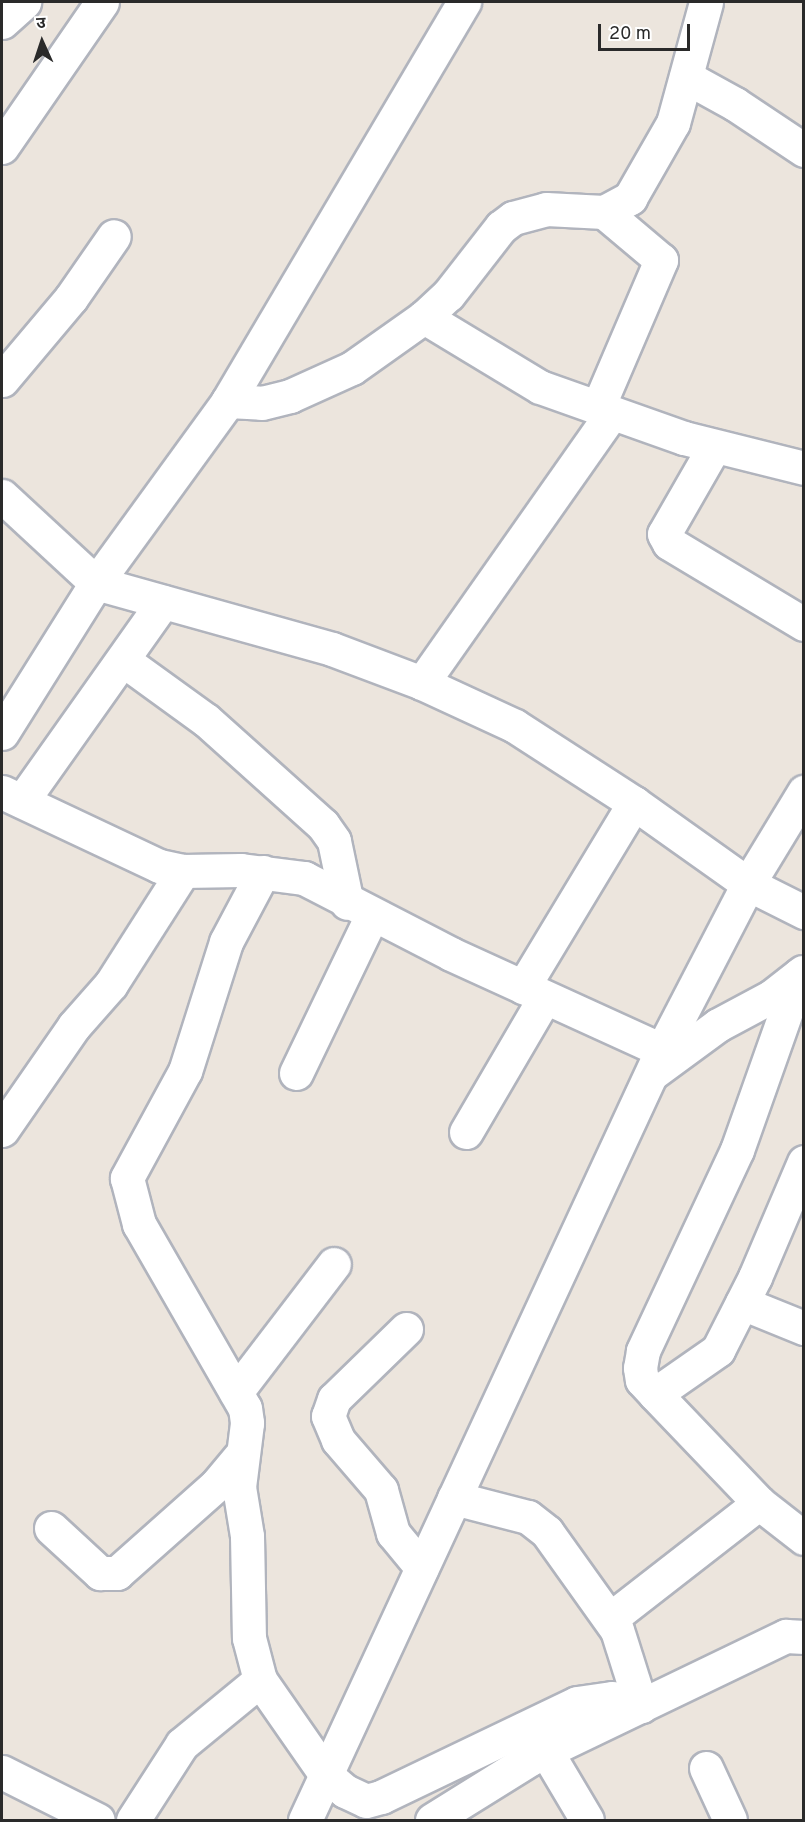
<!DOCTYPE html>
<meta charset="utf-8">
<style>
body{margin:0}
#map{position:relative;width:805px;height:1822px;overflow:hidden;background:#ece5dd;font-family:Overpass,"Noto Sans Devanagari",sans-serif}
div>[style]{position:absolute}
.roads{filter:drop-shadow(2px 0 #b1b4bd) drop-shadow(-2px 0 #b1b4bd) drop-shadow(0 2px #b1b4bd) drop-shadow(0 -2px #b1b4bd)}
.street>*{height:33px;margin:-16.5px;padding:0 16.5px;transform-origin:16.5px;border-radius:16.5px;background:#fff}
.secondary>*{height:33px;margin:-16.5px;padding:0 16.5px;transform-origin:16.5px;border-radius:16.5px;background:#fff}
span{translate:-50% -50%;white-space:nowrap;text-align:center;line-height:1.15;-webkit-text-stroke:4.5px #fff;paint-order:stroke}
.frame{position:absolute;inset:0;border:3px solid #2a2a2a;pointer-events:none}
.north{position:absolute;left:12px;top:12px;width:60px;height:60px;-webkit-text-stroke:4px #fff;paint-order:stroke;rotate:357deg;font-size:16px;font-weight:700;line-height:24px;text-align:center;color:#2a2a2a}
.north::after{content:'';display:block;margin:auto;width:21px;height:27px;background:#2a2a2a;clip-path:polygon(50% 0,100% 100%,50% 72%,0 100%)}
.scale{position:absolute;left:598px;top:24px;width:92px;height:27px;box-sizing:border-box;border:3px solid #2a2a2a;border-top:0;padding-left:8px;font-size:18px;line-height:21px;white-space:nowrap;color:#2a2a2a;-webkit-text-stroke:4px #fff;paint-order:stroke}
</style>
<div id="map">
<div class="roads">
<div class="street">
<div style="left:2px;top:22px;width:30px;rotate:-42deg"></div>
<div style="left:686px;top:77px;width:56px;rotate:28.9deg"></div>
<div style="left:735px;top:104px;width:83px;rotate:33.7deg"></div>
<div style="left:2px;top:147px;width:176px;rotate:-55.4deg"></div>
<div style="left:424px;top:317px;width:135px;rotate:31.1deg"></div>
<div style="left:540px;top:387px;width:153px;rotate:19.5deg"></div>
<div style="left:684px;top:438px;width:124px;rotate:14deg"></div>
<div style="left:2px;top:380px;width:107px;rotate:-49.9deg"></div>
<div style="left:71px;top:298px;width:75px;rotate:-55.3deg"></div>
<div style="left:228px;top:401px;width:34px;rotate:3deg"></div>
<div style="left:262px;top:403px;width:29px;rotate:-14deg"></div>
<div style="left:290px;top:396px;width:68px;rotate:-24.3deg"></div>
<div style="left:352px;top:368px;width:88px;rotate:-35.3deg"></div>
<div style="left:424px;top:317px;width:33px;rotate:-43deg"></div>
<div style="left:448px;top:295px;width:86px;rotate:-52.1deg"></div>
<div style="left:501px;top:227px;width:15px;rotate:-37deg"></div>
<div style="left:513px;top:218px;width:34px;rotate:-15deg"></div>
<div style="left:546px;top:209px;width:58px;rotate:3deg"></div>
<div style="left:604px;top:212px;width:30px;rotate:-28deg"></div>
<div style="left:630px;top:198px;width:86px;rotate:-60.2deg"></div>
<div style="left:673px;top:123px;width:125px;rotate:-74.7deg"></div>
<div style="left:598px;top:407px;width:160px;rotate:-66.8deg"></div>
<div style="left:661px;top:260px;width:75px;rotate:-139.9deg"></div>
<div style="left:714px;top:447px;width:100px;rotate:119.9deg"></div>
<div style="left:664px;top:534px;width:10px;rotate:61deg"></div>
<div style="left:669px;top:543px;width:157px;rotate:31deg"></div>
<div style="left:2px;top:496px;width:128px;rotate:42.8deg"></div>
<div style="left:96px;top:583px;width:245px;rotate:15.6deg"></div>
<div style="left:332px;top:649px;width:96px;rotate:20.7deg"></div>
<div style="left:422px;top:683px;width:102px;rotate:24.8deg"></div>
<div style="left:515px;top:726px;width:142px;rotate:32.9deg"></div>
<div style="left:634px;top:803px;width:140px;rotate:35.4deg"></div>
<div style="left:748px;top:884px;width:63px;rotate:26.6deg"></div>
<div style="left:123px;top:660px;width:102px;rotate:35.9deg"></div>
<div style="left:206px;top:720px;width:157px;rotate:41.9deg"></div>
<div style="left:323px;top:825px;width:19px;rotate:55deg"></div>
<div style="left:334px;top:841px;width:63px;rotate:78.2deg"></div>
<div style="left:422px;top:683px;width:330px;rotate:-54.9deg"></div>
<div style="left:2px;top:792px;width:174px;rotate:25.2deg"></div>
<div style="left:159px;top:866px;width:25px;rotate:12deg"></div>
<div style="left:183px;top:871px;width:58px;rotate:-1deg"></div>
<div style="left:241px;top:870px;width:64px;rotate:7.2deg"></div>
<div style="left:304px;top:878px;width:165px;rotate:27.3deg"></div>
<div style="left:451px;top:954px;width:232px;rotate:24.5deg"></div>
<div style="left:22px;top:801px;width:244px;rotate:-54.7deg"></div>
<div style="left:263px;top:872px;width:79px;rotate:117.9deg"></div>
<div style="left:226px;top:942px;width:135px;rotate:107.6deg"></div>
<div style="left:185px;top:1071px;width:122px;rotate:118.5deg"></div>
<div style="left:127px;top:1178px;width:48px;rotate:75.4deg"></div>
<div style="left:139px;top:1224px;width:212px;rotate:60.1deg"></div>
<div style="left:245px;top:1408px;width:15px;rotate:82deg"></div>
<div style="left:247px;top:1423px;width:64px;rotate:97.1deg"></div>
<div style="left:239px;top:1487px;width:50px;rotate:80.7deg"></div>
<div style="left:247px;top:1536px;width:102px;rotate:88.9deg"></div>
<div style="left:249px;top:1638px;width:43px;rotate:75.3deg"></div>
<div style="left:260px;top:1680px;width:116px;rotate:55.2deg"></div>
<div style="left:326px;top:1775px;width:25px;rotate:40deg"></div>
<div style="left:345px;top:1791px;width:23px;rotate:25deg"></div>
<div style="left:366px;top:1801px;width:16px;rotate:-15deg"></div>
<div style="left:381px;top:1797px;width:217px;rotate:-25.6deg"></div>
<div style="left:577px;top:1703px;width:35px;rotate:-8deg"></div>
<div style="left:612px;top:1698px;width:30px;rotate:15deg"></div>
<div style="left:799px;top:975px;width:186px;rotate:109.5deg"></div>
<div style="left:737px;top:1150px;width:222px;rotate:115.1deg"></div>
<div style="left:643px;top:1351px;width:17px;rotate:100deg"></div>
<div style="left:640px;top:1368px;width:12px;rotate:81deg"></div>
<div style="left:642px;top:1380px;width:19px;rotate:47deg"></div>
<div style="left:655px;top:1394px;width:151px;rotate:46.3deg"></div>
<div style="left:759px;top:1503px;width:57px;rotate:37.9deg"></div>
<div style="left:523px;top:987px;width:215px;rotate:-58.9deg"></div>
<div style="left:654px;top:1072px;width:79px;rotate:-36.3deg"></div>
<div style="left:718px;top:1025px;width:61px;rotate:-28.2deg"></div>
<div style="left:772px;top:996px;width:39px;rotate:-38deg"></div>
<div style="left:296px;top:1073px;width:175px;rotate:-64.3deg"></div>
<div style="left:2px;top:1130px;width:126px;rotate:-55.3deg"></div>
<div style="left:74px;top:1026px;width:56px;rotate:-48.6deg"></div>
<div style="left:111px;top:984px;width:134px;rotate:-57.5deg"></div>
<div style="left:466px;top:1132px;width:156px;rotate:-59.7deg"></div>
<div style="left:742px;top:1303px;width:67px;rotate:22deg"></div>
<div style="left:406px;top:1329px;width:100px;rotate:135.8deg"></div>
<div style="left:334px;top:1399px;width:18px;rotate:109deg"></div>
<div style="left:328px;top:1416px;width:26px;rotate:67deg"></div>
<div style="left:338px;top:1440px;width:66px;rotate:49.3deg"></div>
<div style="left:381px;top:1490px;width:45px;rotate:74.4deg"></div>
<div style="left:393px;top:1533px;width:45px;rotate:50.4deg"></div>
<div style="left:236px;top:1392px;width:161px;rotate:-52.6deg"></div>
<div style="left:655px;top:1394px;width:77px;rotate:-34.9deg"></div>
<div style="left:718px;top:1350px;width:82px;rotate:-63.1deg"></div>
<div style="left:755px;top:1277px;width:125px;rotate:-66.9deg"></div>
<div style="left:454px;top:1498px;width:76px;rotate:14.4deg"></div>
<div style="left:528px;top:1517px;width:24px;rotate:38deg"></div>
<div style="left:547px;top:1532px;width:120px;rotate:54.5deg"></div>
<div style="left:617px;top:1630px;width:80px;rotate:72.5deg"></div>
<div style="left:51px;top:1528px;width:67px;rotate:42.6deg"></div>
<div style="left:100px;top:1573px;width:17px"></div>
<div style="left:117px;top:1573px;width:132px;rotate:-41.6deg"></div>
<div style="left:216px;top:1485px;width:38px;rotate:-50deg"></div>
<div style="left:610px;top:1619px;width:189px;rotate:-37.9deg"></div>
<div style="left:546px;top:1751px;width:80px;rotate:59.3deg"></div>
<div style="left:706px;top:1768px;width:57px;rotate:65.2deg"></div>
<div style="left:2px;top:1772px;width:107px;rotate:26.6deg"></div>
<div style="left:133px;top:1820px;width:90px;rotate:-57.2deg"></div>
<div style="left:182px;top:1744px;width:101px;rotate:-39.4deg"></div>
<div style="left:305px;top:1820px;width:849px;rotate:-65.13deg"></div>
<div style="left:662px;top:1050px;width:187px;rotate:-62.6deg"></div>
<div style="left:748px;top:884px;width:108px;rotate:-58.7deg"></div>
<div style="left:432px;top:1820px;width:115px;rotate:-31.9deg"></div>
<div style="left:530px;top:1759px;width:284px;rotate:-25.7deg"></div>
<div style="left:786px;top:1636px;width:18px;rotate:3deg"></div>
</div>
<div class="secondary">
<div style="left:2px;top:733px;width:177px;rotate:-57.9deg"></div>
<div style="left:96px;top:583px;width:225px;rotate:-54deg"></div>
<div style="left:228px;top:401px;width:464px;rotate:-59.4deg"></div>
</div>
</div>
<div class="frame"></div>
<div class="north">उ</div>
<div class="scale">20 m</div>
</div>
